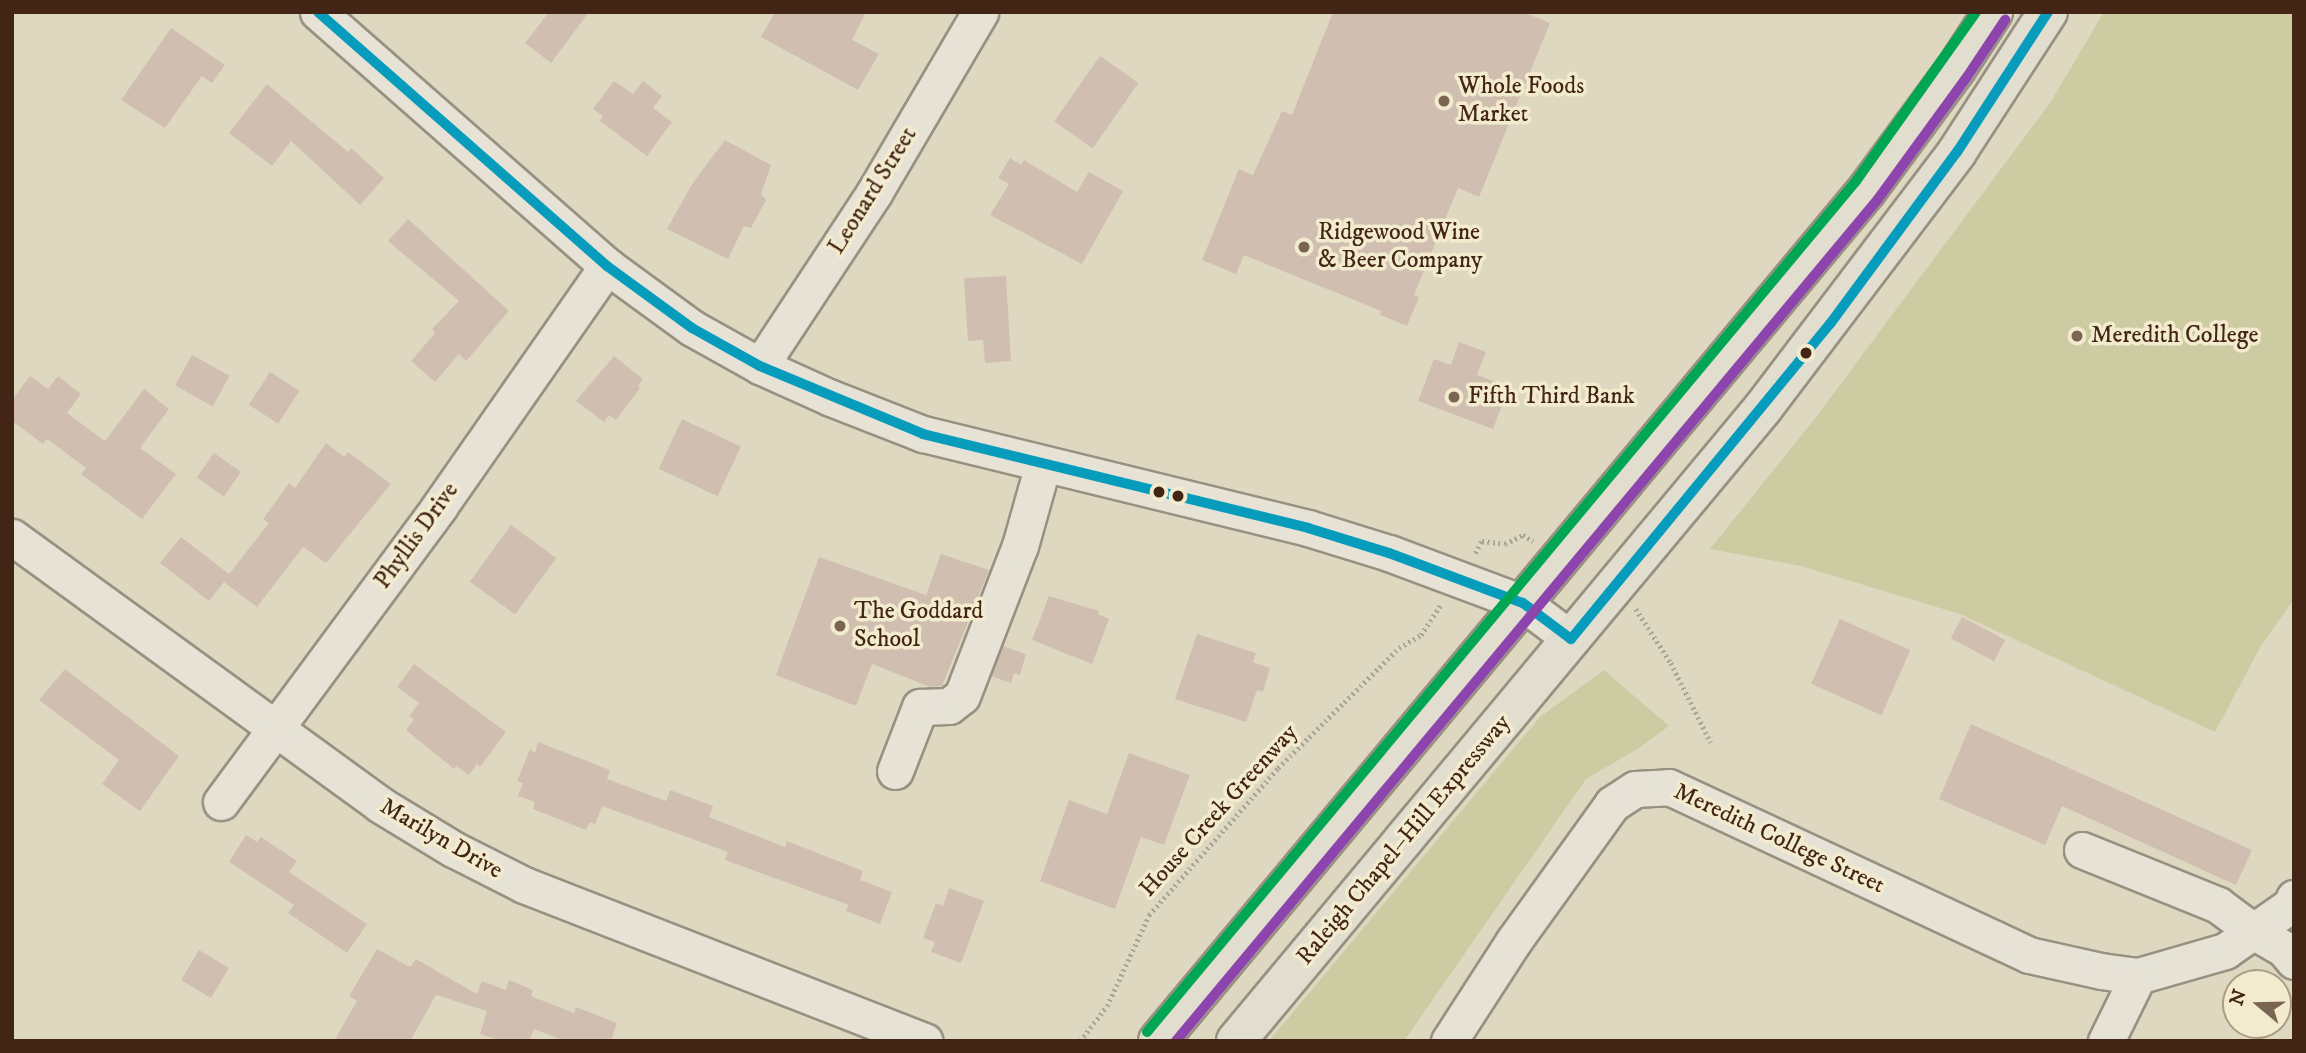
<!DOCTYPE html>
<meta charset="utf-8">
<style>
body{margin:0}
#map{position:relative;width:2306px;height:1053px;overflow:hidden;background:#dfd8c0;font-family:"IM FELL DW Pica",serif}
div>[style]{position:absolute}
.green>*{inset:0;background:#cccba2}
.building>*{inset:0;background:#d0bfb1;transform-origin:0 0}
.path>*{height:4.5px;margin-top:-2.25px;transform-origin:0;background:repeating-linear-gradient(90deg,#a9a398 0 2px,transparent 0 5.5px)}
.roads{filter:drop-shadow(2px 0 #989081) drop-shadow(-2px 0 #989081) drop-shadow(0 2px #989081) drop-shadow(0 -2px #989081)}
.minor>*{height:35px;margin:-17.5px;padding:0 17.5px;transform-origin:17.5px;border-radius:17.5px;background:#e6e2d6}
.major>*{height:38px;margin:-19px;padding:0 19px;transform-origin:19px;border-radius:19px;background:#e1ddcf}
.bus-1>*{height:10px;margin:-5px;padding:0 5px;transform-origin:5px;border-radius:5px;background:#079cbc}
.bus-2>*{height:10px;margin:-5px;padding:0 5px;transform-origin:5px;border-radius:5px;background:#8e44ad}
.bus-3>*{height:10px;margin:-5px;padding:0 5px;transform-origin:5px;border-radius:5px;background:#00a651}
.dots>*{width:19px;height:19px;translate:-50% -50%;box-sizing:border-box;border:4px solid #f3ebce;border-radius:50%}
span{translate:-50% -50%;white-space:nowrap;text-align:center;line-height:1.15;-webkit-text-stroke:7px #f3ebce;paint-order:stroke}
.poi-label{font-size:24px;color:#432516}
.left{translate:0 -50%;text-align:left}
.street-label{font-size:24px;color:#432516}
.frame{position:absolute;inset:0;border:14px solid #432516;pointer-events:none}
.north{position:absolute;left:2222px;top:969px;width:70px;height:70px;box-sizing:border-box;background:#f3ebce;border:2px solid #ad9c84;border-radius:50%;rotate:289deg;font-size:19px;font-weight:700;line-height:28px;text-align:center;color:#432516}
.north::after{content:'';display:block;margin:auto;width:24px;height:32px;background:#7a6452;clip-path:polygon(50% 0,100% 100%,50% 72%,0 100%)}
</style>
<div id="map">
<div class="green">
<div style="clip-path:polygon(2104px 12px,2294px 12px,2294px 599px,2262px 644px,2215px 732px,1960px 614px,1801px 566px,1710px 549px,1813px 421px,2050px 103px)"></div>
<div style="clip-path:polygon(1604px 670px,1669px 726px,1639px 748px,1586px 779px,1404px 1041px,1269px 1041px,1540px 717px)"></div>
</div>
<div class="building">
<div style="clip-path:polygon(549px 12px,589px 12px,551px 63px,525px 43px)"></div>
<div style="clip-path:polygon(775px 12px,866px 12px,852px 40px,879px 54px,858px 90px,761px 37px)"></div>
<div style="clip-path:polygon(1333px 12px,1523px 12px,1550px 23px,1479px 197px,1458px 188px,1414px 295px,1419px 297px,1407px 326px,1380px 315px,1381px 311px,1244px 255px,1236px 274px,1202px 260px,1239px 169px,1253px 175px,1282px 111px,1292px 115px)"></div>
<div style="clip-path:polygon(171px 28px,225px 65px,212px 83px,202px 76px,165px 128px,121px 100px)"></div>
<div style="left:1100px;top:56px;width:47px;height:80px;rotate:35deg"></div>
<div style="clip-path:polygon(614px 81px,633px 94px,643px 81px,662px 96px,653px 108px,672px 122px,647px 156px,600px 121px,603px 116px,593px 109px)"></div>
<div style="clip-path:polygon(267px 84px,348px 152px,351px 148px,384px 178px,360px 205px,291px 141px,272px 166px,229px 133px)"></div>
<div style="clip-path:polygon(725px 140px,771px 165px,761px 194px,766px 200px,751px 228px,744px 226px,728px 259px,667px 229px,692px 184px)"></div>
<div style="clip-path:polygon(1010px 158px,1021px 165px,1024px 160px,1077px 192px,1089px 172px,1123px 191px,1082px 264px,990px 215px,1009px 184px,998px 178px)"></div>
<div style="clip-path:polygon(408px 219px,509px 311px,466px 361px,459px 354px,435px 382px,411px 361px,435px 333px,432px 329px,459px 301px,388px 241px)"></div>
<div style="clip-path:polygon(1006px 276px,1011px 361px,985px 363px,983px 340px,968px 341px,964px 278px)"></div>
<div style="clip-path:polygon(1459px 342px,1486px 352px,1477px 375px,1509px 387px,1493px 429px,1418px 401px,1434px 359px,1451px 365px)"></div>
<div style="left:192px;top:355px;width:43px;height:35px;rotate:29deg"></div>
<div style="clip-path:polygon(614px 356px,643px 379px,638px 386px,640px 388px,616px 420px,609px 415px,604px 422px,576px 401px)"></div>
<div style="left:270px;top:372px;width:35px;height:39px;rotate:33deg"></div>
<div style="clip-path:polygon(30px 376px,48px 389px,58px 376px,81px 394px,67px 413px,105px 441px,144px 389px,169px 409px,140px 448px,176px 474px,142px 519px,81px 474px,86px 468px,47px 439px,43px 444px,12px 421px,12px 400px)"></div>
<div style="left:682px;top:419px;width:65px;height:55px;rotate:25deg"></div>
<div style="clip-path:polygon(326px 443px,344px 457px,348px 452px,391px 484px,326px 563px,303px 547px,257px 607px,224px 582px,209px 601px,160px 563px,181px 537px,229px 574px,269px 523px,263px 519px,289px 483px,295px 488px)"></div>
<div style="left:214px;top:453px;width:33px;height:30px;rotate:35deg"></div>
<div style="left:511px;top:525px;width:56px;height:70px;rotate:36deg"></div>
<div style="clip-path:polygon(941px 554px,989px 570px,942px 686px,930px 687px,872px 664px,856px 706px,776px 675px,819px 557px,926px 595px)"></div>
<div style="clip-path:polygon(1049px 596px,1099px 611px,1098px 614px,1109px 619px,1092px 664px,1032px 640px)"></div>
<div style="left:1962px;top:617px;width:49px;height:24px;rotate:28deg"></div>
<div style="left:1840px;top:619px;width:77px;height:71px;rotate:24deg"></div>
<div style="clip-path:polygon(1197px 634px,1256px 653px,1253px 662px,1270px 668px,1263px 692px,1257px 690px,1246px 722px,1175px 699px)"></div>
<div style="clip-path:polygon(1003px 646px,1026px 654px,1020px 675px,1014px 673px,1011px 683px,991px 676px)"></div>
<div style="clip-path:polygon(414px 664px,506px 732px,480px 767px,477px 764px,469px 775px,456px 766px,454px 769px,406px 730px,414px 719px,409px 716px,419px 703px,397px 687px)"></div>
<div style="clip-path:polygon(65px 669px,179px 756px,140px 811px,102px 784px,119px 760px,39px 700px)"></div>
<div style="clip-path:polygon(1971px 724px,2252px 850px,2236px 885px,2062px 806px,2045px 845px,1939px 799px)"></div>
<div style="clip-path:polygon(538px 742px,610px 770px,607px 779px,666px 801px,670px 790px,713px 806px,709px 817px,785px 847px,787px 841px,863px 871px,860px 880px,892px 892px,880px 924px,846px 911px,849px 905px,725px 860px,728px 852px,602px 806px,595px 824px,590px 822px,586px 830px,533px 809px,535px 802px,518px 796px,523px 783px,517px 781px,530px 749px,535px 753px)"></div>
<div style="clip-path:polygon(1129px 753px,1190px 775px,1164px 845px,1141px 837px,1115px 909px,1040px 881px,1069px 800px,1107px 814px)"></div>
<div style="clip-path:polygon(246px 835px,257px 842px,261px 837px,297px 861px,289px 872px,367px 924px,347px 953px,288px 913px,294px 905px,229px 862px)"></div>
<div style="clip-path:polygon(949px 888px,984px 901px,961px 963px,931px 952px,935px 942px,923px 938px,936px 903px,943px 906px)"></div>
<div style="clip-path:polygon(377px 949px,410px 967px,416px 959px,477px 994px,482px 981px,506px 990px,509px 980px,533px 990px,531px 996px,574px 1013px,576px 1007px,617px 1023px,611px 1041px,565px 1041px,534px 1029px,529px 1041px,501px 1041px,480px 1034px,487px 1011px,436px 995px,410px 1041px,334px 1041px,357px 1001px,349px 996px)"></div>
<div style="left:199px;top:950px;width:35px;height:35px;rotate:31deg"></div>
</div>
<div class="path">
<div style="left:1475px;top:553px;width:14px;rotate:-60deg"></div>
<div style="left:1482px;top:541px;width:23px;rotate:7deg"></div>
<div style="left:1505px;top:544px;width:20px;rotate:-27deg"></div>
<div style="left:1523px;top:535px;width:12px;rotate:31deg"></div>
<div style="left:1636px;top:609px;width:64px;rotate:57.1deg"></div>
<div style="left:1671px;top:663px;width:89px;rotate:63.4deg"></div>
<div style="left:1080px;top:1041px;width:44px;rotate:-52.4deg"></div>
<div style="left:1107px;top:1006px;width:100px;rotate:-65.2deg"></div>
<div style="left:1149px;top:915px;width:196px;rotate:-48.7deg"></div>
<div style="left:1278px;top:768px;width:170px;rotate:-44.8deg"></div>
<div style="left:1399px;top:648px;width:26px;rotate:-31deg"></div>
<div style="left:1421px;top:635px;width:37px;rotate:-57deg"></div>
</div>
<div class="roads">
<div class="minor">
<div style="left:318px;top:12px;width:385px;rotate:41.3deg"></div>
<div style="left:607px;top:266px;width:105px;rotate:36.1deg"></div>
<div style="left:692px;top:328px;width:78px;rotate:29.2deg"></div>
<div style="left:760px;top:366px;width:78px;rotate:24.3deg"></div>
<div style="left:831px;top:398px;width:99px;rotate:21.4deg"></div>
<div style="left:923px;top:434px;width:396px;rotate:13.7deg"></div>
<div style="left:1308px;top:528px;width:85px;rotate:17.2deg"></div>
<div style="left:1389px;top:553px;width:143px;rotate:20.5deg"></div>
<div style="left:1523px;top:603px;width:60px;rotate:36.9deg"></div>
<div style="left:760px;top:366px;width:207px;rotate:-56.6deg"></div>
<div style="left:874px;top:193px;width:210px;rotate:-59.6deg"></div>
<div style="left:12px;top:537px;width:454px;rotate:36deg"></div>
<div style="left:379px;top:804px;width:87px;rotate:31.3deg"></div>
<div style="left:453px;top:849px;width:80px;rotate:26.9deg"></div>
<div style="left:524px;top:885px;width:430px;rotate:21.3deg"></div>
<div style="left:895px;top:771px;width:69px;rotate:-68.7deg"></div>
<div style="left:920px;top:707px;width:29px;rotate:-2deg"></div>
<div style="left:949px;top:706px;width:16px;rotate:-38deg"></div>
<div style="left:962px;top:696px;width:161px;rotate:-68.9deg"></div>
<div style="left:1020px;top:546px;width:85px;rotate:-74.3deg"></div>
<div style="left:221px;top:802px;width:367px;rotate:-53.5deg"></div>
<div style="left:439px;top:507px;width:294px;rotate:-55.1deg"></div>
<div style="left:2082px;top:850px;width:147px;rotate:22deg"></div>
<div style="left:2218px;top:905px;width:44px;rotate:36.6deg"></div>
<div style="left:2253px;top:931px;width:34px;rotate:30deg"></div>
<div style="left:2283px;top:948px;width:17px;rotate:50deg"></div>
<div style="left:1449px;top:1041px;width:118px;rotate:-57.1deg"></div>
<div style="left:1513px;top:942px;width:170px;rotate:-54.3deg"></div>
<div style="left:1612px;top:804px;width:27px;rotate:-33deg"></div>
<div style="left:1635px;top:789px;width:34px;rotate:-3deg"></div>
<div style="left:1669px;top:787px;width:397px;rotate:25deg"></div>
<div style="left:2029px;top:955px;width:74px;rotate:12.5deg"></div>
<div style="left:2101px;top:971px;width:37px;rotate:8deg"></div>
<div style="left:2138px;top:976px;width:91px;rotate:-16deg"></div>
<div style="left:2225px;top:951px;width:80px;rotate:-34.9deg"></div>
<div style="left:2291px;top:905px;width:8px;rotate:-67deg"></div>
<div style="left:2106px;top:1041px;width:72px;rotate:-63.8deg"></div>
</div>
<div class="major">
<div style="left:1158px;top:1041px;width:1108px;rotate:-50.2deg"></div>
<div style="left:1867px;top:190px;width:150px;rotate:-53.7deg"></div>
<div style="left:1956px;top:69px;width:68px;rotate:-57deg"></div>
<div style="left:1236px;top:1041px;width:824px;rotate:-50.22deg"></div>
<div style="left:1763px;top:408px;width:321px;rotate:-52.8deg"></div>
<div style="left:1957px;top:152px;width:167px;rotate:-57deg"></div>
</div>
</div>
<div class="bus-1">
<div style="left:318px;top:12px;width:385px;rotate:41.3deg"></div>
<div style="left:607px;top:266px;width:105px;rotate:36.1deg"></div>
<div style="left:692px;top:328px;width:78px;rotate:29.2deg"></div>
<div style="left:760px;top:366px;width:177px;rotate:22.6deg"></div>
<div style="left:923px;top:434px;width:396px;rotate:13.7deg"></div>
<div style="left:1308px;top:528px;width:85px;rotate:17.2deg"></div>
<div style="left:1389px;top:553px;width:143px;rotate:20.5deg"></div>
<div style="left:1523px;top:603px;width:60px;rotate:36.9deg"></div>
<div style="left:1571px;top:639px;width:408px;rotate:-50.6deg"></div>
<div style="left:1830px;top:324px;width:214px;rotate:-53.6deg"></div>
<div style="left:1957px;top:152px;width:167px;rotate:-57deg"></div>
</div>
<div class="bus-2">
<div style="left:1176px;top:1041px;width:1096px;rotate:-50.18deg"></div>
<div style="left:1878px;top:199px;width:151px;rotate:-53.9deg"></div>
<div style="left:1967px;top:77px;width:69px;rotate:-56.3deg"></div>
</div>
<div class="bus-3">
<div style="left:1147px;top:1032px;width:1108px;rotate:-50.2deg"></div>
<div style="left:1856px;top:181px;width:207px;rotate:-54.6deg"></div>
</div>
<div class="dots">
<div style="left:1444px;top:101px;background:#7a6452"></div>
<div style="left:1304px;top:247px;background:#7a6452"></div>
<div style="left:2077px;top:336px;background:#7a6452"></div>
<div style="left:1806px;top:353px;background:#432516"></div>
<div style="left:1454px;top:397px;background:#7a6452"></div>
<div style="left:1159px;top:492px;background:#432516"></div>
<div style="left:1178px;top:496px;background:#432516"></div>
<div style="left:840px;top:626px;background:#7a6452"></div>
</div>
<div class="poi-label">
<span class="left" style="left:1458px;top:101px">Whole Foods<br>Market</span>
<span class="left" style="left:1318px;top:247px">Ridgewood Wine<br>&amp; Beer Company</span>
<span class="left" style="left:2091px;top:336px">Meredith College</span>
<span class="left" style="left:1468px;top:397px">Fifth Third Bank</span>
<span class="left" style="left:854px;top:626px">The Goddard<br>School</span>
</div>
<div class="street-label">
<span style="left:873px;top:191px;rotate:-58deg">Leonard Street</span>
<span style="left:417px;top:536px;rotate:-54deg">Phyllis Drive</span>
<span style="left:1219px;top:811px;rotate:-48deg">House Creek Greenway</span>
<span style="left:441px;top:839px;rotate:30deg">Marilyn Drive</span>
<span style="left:1779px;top:839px;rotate:25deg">Meredith College Street</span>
<span style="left:1404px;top:840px;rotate:-50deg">Raleigh Chapel–Hill Expressway</span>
</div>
<div class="frame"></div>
<div class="north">N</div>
</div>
